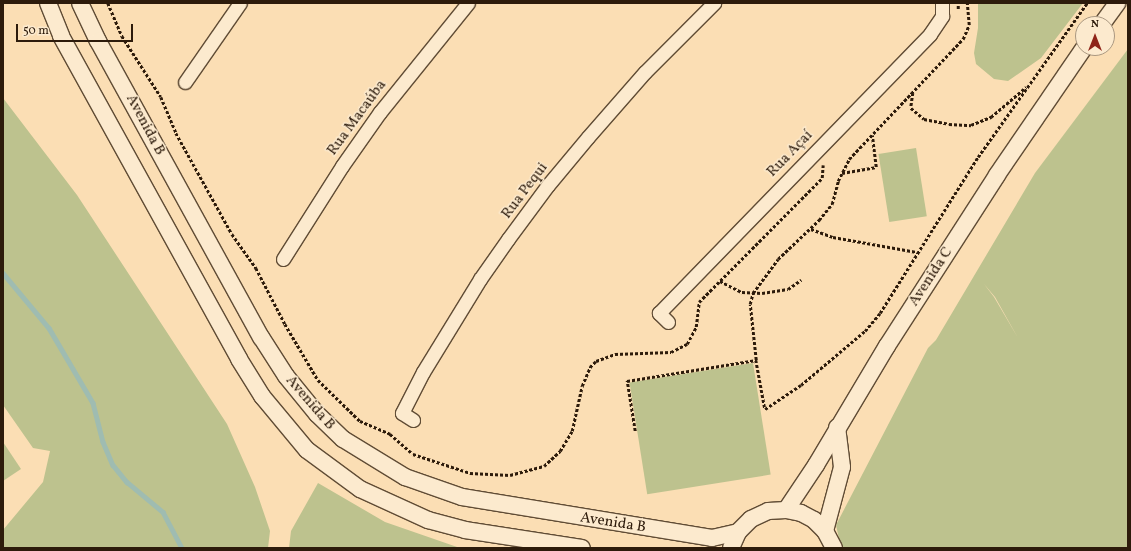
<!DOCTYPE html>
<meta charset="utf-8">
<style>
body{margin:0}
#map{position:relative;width:1131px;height:551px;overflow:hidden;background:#fbdeb4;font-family:Vollkorn,serif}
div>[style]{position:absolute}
.green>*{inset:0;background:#bdc28e;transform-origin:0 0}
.stream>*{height:4.5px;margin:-2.25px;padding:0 2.25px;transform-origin:2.25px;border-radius:2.25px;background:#9fbcb1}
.path>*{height:2.5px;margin-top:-1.25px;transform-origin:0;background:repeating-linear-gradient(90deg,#2d1b0b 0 3px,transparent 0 5px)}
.roads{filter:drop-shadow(1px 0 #604c35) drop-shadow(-1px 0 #604c35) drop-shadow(0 1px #604c35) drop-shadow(0 -1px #604c35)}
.minor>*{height:13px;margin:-6.5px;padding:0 6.5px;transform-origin:6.5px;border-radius:6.5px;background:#fceace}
.tertiary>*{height:16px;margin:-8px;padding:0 8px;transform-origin:8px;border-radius:8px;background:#fceace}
span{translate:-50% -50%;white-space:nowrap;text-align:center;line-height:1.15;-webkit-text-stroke:3px #fceace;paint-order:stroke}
.street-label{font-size:15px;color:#2d1b0b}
.frame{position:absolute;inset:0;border:4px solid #2d1b0b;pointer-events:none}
.north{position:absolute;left:1075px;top:16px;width:40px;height:40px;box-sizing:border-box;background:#fceace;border:1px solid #a99780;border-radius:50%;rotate:0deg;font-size:11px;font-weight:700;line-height:16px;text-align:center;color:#2d1b0b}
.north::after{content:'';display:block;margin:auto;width:14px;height:18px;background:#8f2418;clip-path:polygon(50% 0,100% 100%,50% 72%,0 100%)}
.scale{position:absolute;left:16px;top:24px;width:117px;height:18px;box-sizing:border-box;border:2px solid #2d1b0b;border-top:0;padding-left:5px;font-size:12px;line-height:14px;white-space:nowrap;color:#2d1b0b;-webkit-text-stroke:3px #fceace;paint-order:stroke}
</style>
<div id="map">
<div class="green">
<div style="clip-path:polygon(978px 3px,1083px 3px,1041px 58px,1008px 81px,994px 79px,976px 64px,974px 53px,978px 28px)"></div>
<div style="clip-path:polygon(evenodd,1128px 49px,1128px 548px,841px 548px,836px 525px,928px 348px,936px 340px,1035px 173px,1128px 49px,984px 284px,995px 297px,1018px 338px,994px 297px,984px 284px)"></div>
<div style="clip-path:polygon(3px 98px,77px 195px,227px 424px,255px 487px,270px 531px,268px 548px,3px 548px,3px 530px,43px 482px,50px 451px,33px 448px,3px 405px)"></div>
<div style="left:916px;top:148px;width:69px;height:38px;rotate:81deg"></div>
<div style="left:753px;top:363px;width:113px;height:125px;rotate:81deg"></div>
<div style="clip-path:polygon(3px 442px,21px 469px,3px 481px)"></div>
<div style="clip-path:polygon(318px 483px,385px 522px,460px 548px,289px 548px,291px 531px)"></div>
</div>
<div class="stream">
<div style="left:3px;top:273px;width:72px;rotate:50.1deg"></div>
<div style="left:49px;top:328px;width:87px;rotate:59.6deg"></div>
<div style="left:93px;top:403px;width:40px;rotate:75.6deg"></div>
<div style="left:103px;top:442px;width:25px;rotate:67deg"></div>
<div style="left:113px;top:465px;width:22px;rotate:51deg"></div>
<div style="left:127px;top:482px;width:47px;rotate:39.8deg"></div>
<div style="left:163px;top:512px;width:41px;rotate:62.2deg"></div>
</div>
<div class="path">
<div style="left:108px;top:3px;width:36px;rotate:67deg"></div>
<div style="left:122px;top:36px;width:72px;rotate:57.4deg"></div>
<div style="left:161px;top:97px;width:39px;rotate:67deg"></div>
<div style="left:176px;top:133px;width:115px;rotate:61deg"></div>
<div style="left:232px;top:234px;width:42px;rotate:54.8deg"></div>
<div style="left:256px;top:268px;width:63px;rotate:62.6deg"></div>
<div style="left:285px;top:324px;width:65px;rotate:59.5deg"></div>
<div style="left:318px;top:380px;width:59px;rotate:44.3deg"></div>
<div style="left:360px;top:421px;width:33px;rotate:23deg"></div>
<div style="left:390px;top:434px;width:30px;rotate:41deg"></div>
<div style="left:413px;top:454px;width:60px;rotate:18.4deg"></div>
<div style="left:470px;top:473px;width:40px;rotate:2.9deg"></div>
<div style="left:510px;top:475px;width:35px;rotate:-15deg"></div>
<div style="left:544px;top:466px;width:22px;rotate:-43deg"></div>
<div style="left:560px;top:451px;width:23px;rotate:-59deg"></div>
<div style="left:572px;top:431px;width:46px;rotate:-77.5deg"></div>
<div style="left:582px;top:386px;width:21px;rotate:-67deg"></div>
<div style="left:590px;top:367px;width:8px;rotate:-45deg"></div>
<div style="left:596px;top:361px;width:20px;rotate:-20deg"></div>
<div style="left:615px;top:354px;width:56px;rotate:-2deg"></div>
<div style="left:671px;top:352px;width:18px;rotate:-27deg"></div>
<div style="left:687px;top:344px;width:19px;rotate:-62deg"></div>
<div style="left:696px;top:327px;width:25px;rotate:-83deg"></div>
<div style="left:699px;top:302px;width:175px;rotate:-45.2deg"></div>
<div style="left:822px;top:178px;width:13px;rotate:-86deg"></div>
<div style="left:958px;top:9px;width:6px;rotate:-90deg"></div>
<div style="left:913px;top:93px;width:15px;rotate:98deg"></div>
<div style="left:911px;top:108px;width:17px;rotate:40deg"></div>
<div style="left:924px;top:119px;width:25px;rotate:11deg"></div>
<div style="left:949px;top:124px;width:22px;rotate:3deg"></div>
<div style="left:971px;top:125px;width:22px;rotate:-22deg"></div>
<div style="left:991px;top:117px;width:46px;rotate:-40.6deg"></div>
<div style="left:842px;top:173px;width:35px;rotate:-10deg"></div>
<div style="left:876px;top:167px;width:32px;rotate:-97deg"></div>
<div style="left:811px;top:229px;width:23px;rotate:20deg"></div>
<div style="left:833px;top:237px;width:85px;rotate:10.1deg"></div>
<div style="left:720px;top:281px;width:25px;rotate:27deg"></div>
<div style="left:742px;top:292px;width:20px;rotate:3deg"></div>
<div style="left:762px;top:293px;width:26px;rotate:-9deg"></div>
<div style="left:788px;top:289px;width:16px;rotate:-35deg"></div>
<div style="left:756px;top:360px;width:56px;rotate:-96.1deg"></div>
<div style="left:750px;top:304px;width:11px;rotate:-75deg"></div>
<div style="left:753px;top:293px;width:42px;rotate:-53.7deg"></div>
<div style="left:778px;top:259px;width:57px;rotate:-43.6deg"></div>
<div style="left:819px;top:220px;width:21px;rotate:-51deg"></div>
<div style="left:832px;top:204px;width:24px;rotate:-75deg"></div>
<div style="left:838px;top:181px;width:25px;rotate:-63deg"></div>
<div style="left:849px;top:159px;width:166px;rotate:-46.5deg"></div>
<div style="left:963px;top:39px;width:15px;rotate:-67deg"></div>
<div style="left:969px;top:25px;width:22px;rotate:-95deg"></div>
<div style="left:635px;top:431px;width:51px;rotate:-99.1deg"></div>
<div style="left:627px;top:381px;width:131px;rotate:-9.2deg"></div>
<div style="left:756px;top:360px;width:50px;rotate:79.6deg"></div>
<div style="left:765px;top:409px;width:43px;rotate:-33.7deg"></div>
<div style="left:801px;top:385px;width:84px;rotate:-40.2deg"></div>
<div style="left:865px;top:331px;width:23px;rotate:-50deg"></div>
<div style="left:880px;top:313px;width:184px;rotate:-57.9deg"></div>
<div style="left:978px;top:157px;width:189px;rotate:-54.7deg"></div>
</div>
<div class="roads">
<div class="minor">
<div style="left:185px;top:82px;width:96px;rotate:-55.2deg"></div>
<div style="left:283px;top:259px;width:110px;rotate:-57.6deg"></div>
<div style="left:342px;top:166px;width:66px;rotate:-54.9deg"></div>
<div style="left:380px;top:112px;width:140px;rotate:-51.1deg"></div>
<div style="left:668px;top:322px;width:13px;rotate:-135deg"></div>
<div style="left:659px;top:313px;width:389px;rotate:-45.8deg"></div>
<div style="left:930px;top:34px;width:22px;rotate:-56deg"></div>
<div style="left:942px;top:16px;width:13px;rotate:-90deg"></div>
<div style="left:413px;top:420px;width:13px;rotate:-148deg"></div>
<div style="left:402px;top:413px;width:46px;rotate:-62.9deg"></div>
<div style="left:423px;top:372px;width:109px;rotate:-58.5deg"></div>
<div style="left:480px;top:279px;width:49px;rotate:-55deg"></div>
<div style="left:508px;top:239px;width:67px;rotate:-53.5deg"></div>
<div style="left:548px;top:185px;width:62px;rotate:-50.2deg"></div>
<div style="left:588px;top:137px;width:86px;rotate:-48.8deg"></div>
<div style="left:645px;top:72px;width:98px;rotate:-45deg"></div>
</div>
<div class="tertiary">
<div style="left:48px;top:3px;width:35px;rotate:68deg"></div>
<div style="left:61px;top:36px;width:369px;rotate:61.1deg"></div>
<div style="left:239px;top:359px;width:44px;rotate:58.1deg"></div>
<div style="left:262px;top:396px;width:70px;rotate:50.2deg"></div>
<div style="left:307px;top:450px;width:66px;rotate:36.3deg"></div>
<div style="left:360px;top:489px;width:75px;rotate:24.5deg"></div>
<div style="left:428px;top:520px;width:38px;rotate:15deg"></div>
<div style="left:465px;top:530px;width:118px;rotate:8.7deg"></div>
<div style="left:80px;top:3px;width:42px;rotate:64.7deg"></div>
<div style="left:98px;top:41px;width:338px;rotate:61.2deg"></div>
<div style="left:261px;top:337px;width:46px;rotate:57.3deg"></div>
<div style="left:286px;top:376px;width:49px;rotate:50.8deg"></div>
<div style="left:317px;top:414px;width:36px;rotate:44deg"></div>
<div style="left:343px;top:439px;width:73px;rotate:31.5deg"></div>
<div style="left:405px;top:477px;width:60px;rotate:19.3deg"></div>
<div style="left:462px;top:497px;width:253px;rotate:9.3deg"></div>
<div style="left:712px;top:538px;width:27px;rotate:-13deg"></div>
<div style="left:1102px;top:24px;width:26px;rotate:-54deg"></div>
<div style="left:786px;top:510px;width:54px;rotate:-56.3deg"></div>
<div style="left:816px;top:465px;width:139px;rotate:-59.2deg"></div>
<div style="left:887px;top:346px;width:203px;rotate:-57.2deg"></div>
<div style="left:997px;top:175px;width:154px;rotate:-55.6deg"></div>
<div style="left:825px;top:531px;width:66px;rotate:-75.1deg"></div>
<div style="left:842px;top:467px;width:40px;rotate:-97.1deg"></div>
<div style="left:731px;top:548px;width:17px;rotate:-66deg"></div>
<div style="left:738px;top:532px;width:18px;rotate:-45deg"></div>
<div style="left:751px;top:519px;width:19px;rotate:-25deg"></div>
<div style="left:768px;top:511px;width:18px;rotate:-3deg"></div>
<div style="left:786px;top:510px;width:15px;rotate:11deg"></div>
<div style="left:801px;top:513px;width:15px;rotate:28deg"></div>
<div style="left:814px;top:520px;width:16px;rotate:45deg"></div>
<div style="left:825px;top:531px;width:19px;rotate:62deg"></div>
</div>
</div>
<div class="street-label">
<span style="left:357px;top:118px;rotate:-54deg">Rua Macaúba</span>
<span style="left:145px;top:125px;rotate:62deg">Avenida B</span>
<span style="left:790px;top:154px;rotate:-46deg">Rua Açaí</span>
<span style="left:525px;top:191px;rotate:-53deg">Rua Pequi</span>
<span style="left:931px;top:277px;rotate:-57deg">Avenida C</span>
<span style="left:310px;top:403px;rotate:49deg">Avenida B</span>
<span style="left:613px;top:523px;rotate:9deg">Avenida B</span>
</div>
<div class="frame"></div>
<div class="north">N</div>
<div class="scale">50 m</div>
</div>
